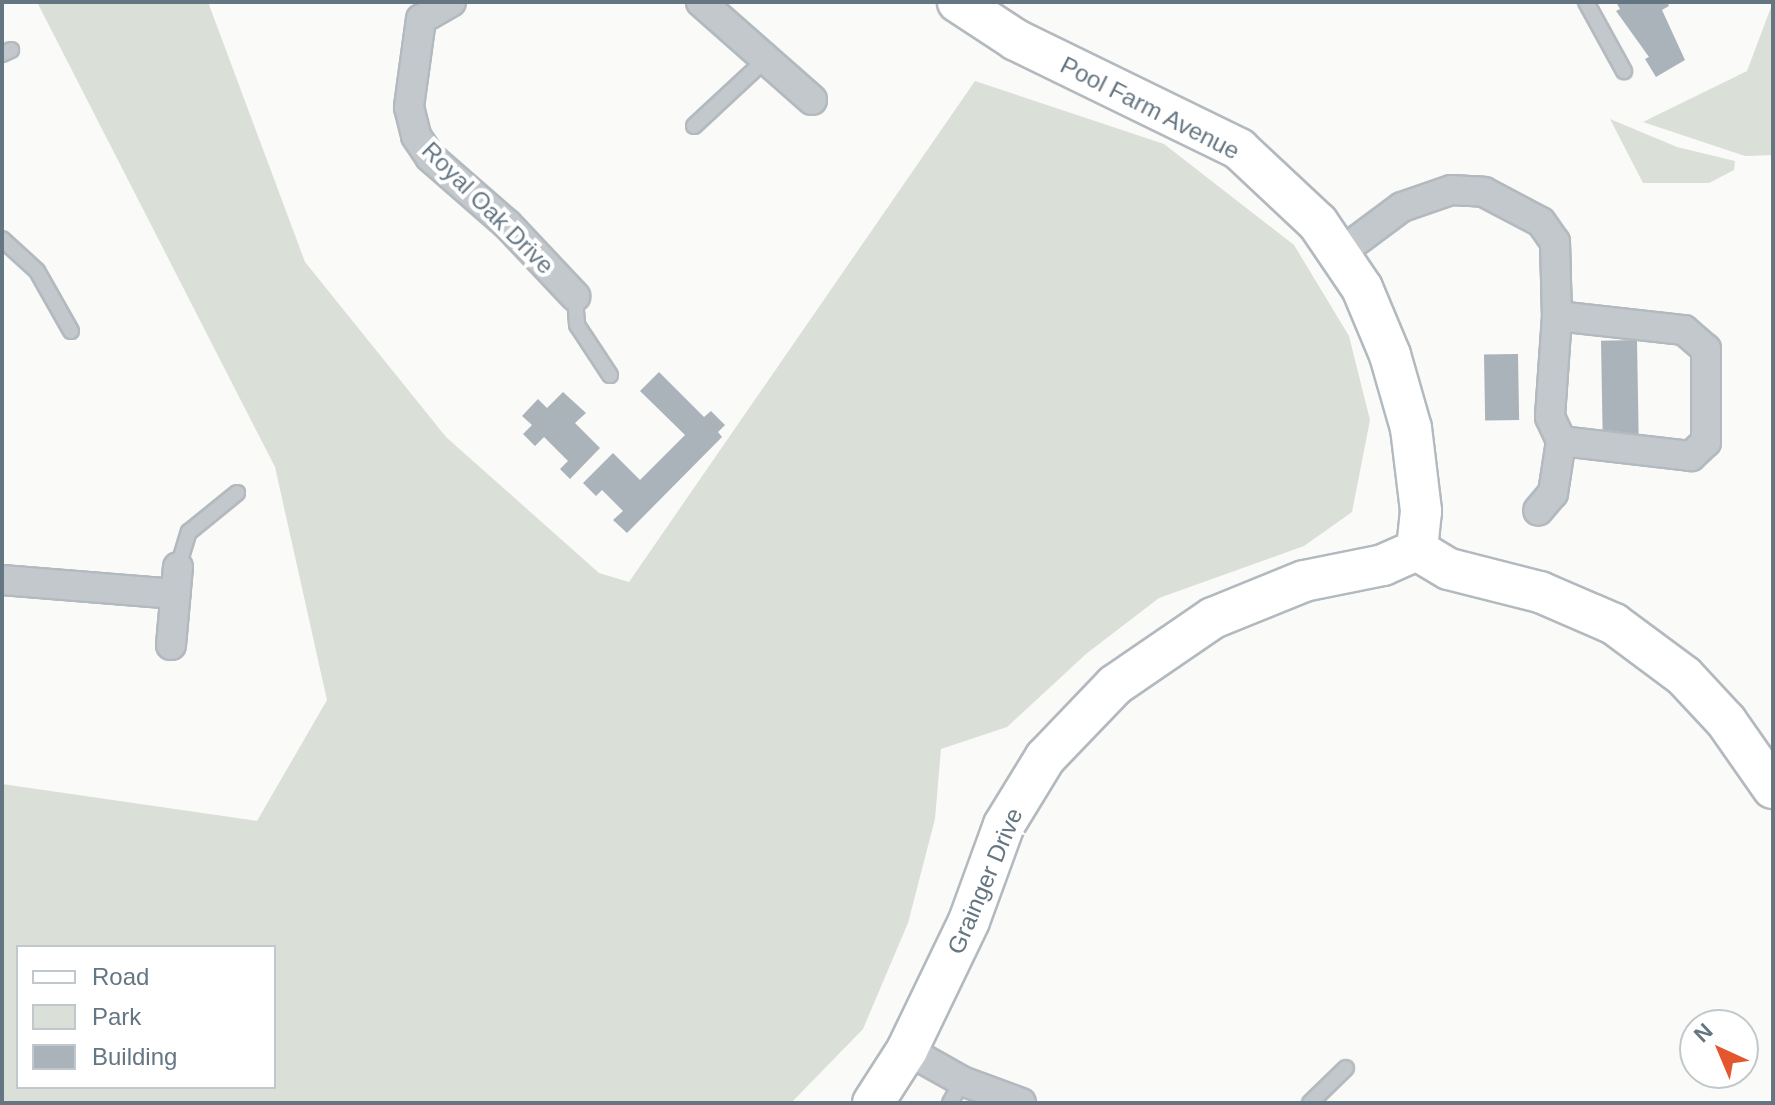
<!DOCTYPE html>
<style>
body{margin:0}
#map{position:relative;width:1775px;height:1105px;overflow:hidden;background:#fafaf8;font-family:Helvetica,sans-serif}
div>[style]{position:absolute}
.green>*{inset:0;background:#dadfd7}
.building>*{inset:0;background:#aab3b9;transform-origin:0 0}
.roads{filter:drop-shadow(2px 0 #b3babf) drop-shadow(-2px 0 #b3babf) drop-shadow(0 2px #b3babf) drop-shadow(0 -2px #b3babf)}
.lane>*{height:14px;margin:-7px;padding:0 7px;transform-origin:7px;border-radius:7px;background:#c3c8cc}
.street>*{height:28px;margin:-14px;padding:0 14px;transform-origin:14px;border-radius:14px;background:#c3c8cc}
.secondary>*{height:40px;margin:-20px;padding:0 20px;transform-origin:20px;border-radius:20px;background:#fff}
span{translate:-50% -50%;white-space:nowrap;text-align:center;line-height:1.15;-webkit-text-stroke:8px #fff;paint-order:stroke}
.street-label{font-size:24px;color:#657683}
.frame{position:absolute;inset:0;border:4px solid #657683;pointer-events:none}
.legend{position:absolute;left:16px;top:945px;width:260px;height:144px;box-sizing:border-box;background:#fff;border:2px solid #c1c8cd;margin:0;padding:10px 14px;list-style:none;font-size:24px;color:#657683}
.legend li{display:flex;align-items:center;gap:16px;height:40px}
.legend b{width:40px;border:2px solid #c1c8cd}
.north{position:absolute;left:1679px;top:1009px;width:80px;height:80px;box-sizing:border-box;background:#fff;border:2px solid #c1c8cd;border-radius:50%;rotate:316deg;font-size:22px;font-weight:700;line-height:32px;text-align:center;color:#657683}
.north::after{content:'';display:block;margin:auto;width:28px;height:36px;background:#e4572e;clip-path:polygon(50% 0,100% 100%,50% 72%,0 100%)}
</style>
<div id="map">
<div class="green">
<div style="clip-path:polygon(evenodd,37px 2px,208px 2px,305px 262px,446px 437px,599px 573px,629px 582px,975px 81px,1164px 144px,1294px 245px,1349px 336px,1370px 420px,1352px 512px,1304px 546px,1159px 598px,1086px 654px,1007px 727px,941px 749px,935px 819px,908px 923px,863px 1029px,791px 1103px,2px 1103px,2px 784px,257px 821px,327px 700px,275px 467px,37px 2px,18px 947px,274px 947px,274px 1087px,18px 1087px,18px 947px)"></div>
<div style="clip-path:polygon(1773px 2px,1773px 155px,1745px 156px,1643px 122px,1747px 71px)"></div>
<div style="clip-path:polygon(1610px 119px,1677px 147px,1735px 161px,1734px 170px,1709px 183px,1643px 183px)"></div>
</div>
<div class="building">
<div style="clip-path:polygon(1616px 2px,1667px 2px,1669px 6px,1662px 10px,1685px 60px,1656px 77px,1645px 59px,1649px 57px,1616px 11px,1620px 9px)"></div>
<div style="left:1637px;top:340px;width:94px;height:36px;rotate:89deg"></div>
<div style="left:1518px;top:354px;width:66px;height:34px;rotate:89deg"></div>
<div style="clip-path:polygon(659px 372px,704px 417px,711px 411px,725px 425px,718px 432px,722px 437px,627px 533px,613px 520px,623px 511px,602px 490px,596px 496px,583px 483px,613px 453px,640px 480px,685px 435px,640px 391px)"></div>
<div style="clip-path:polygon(563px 392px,586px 413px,575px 423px,600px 448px,570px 479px,560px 469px,568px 461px,544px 437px,535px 446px,523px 434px,532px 425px,522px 416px,538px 399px,547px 408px)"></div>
</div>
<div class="roads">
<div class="lane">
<div style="left:1586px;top:2px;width:79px;rotate:61.2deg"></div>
<div style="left:2px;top:54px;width:10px;rotate:-24deg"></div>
<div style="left:694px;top:126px;width:98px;rotate:-42.9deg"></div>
<div style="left:2px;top:239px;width:47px;rotate:42.4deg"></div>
<div style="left:37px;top:271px;width:69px;rotate:60.5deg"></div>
<div style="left:575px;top:296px;width:29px;rotate:86deg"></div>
<div style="left:577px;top:325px;width:60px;rotate:56.6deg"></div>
<div style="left:178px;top:567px;width:37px;rotate:-73deg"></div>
<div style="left:189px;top:532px;width:62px;rotate:-39.1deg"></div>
<div style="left:950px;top:1103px;width:25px;rotate:-61deg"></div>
<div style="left:1310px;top:1103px;width:50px;rotate:-44.2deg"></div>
</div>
<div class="street">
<div style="left:451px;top:2px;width:34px;rotate:150deg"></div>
<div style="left:421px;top:19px;width:89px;rotate:97.8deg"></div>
<div style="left:409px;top:107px;width:30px;rotate:76deg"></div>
<div style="left:416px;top:136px;width:25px;rotate:56deg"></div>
<div style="left:430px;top:157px;width:103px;rotate:41.1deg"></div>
<div style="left:508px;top:225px;width:98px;rotate:46.7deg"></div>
<div style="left:701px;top:2px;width:148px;rotate:41.4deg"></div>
<div style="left:1340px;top:253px;width:77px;rotate:-36.6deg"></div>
<div style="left:1402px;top:207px;width:52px;rotate:-19.1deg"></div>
<div style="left:1451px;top:190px;width:33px;rotate:3deg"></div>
<div style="left:1484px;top:192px;width:64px;rotate:27.8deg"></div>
<div style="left:1541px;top:222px;width:24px;rotate:55deg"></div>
<div style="left:1555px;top:242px;width:74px;rotate:88.5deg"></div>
<div style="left:1557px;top:316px;width:101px;rotate:94deg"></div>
<div style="left:1550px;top:417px;width:26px;rotate:65deg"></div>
<div style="left:1561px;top:441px;width:53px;rotate:98.7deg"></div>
<div style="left:1553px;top:493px;width:23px;rotate:130deg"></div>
<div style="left:1557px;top:316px;width:128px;rotate:6.3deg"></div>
<div style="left:1684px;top:330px;width:29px;rotate:41deg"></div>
<div style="left:1706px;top:349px;width:93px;rotate:90deg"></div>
<div style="left:1706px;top:442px;width:21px;rotate:137deg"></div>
<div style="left:1691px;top:456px;width:131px;rotate:-173.4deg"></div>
<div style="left:2px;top:580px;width:174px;rotate:4.6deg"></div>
<div style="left:171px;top:645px;width:78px;rotate:-84.9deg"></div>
<div style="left:907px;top:1050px;width:63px;rotate:29.4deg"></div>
<div style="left:962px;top:1081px;width:63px;rotate:20.4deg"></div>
</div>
<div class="secondary">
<div style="left:958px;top:2px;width:69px;rotate:33.2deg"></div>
<div style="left:1016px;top:40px;width:248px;rotate:26deg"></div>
<div style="left:1239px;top:149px;width:108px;rotate:43.1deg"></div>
<div style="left:1318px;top:223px;width:78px;rotate:55.9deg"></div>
<div style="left:1362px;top:288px;width:73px;rotate:67.3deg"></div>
<div style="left:1390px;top:355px;width:76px;rotate:74deg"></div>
<div style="left:1411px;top:428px;width:84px;rotate:83.1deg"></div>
<div style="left:1421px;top:511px;width:39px;rotate:96deg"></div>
<div style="left:873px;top:1103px;width:63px;rotate:-57.3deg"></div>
<div style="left:907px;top:1050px;width:143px;rotate:-64.3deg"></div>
<div style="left:969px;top:921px;width:102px;rotate:-70deg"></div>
<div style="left:1004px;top:825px;width:79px;rotate:-58.5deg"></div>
<div style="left:1045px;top:758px;width:101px;rotate:-46.2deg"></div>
<div style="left:1115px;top:685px;width:119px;rotate:-34.4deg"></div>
<div style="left:1213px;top:618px;width:98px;rotate:-22.1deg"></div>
<div style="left:1304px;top:581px;width:81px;rotate:-11.4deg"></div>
<div style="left:1383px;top:565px;width:37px;rotate:-24deg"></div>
<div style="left:1417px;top:550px;width:37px;rotate:31deg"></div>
<div style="left:1449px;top:569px;width:94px;rotate:14.2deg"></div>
<div style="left:1540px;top:592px;width:81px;rotate:23.4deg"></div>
<div style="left:1614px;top:624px;width:87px;rotate:36.6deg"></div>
<div style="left:1684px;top:676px;width:62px;rotate:47deg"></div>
<div style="left:1726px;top:721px;width:82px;rotate:55deg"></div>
</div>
</div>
<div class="street-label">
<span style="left:1150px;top:108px;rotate:27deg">Pool Farm Avenue</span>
<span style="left:488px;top:208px;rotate:45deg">Royal Oak Drive</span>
<span style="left:985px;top:881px;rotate:-67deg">Grainger Drive</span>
</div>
<div class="frame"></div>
<ul class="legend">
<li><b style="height:10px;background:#fff"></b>Road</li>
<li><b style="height:22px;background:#dadfd7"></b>Park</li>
<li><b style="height:22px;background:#aab3b9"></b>Building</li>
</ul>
<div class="north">N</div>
</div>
